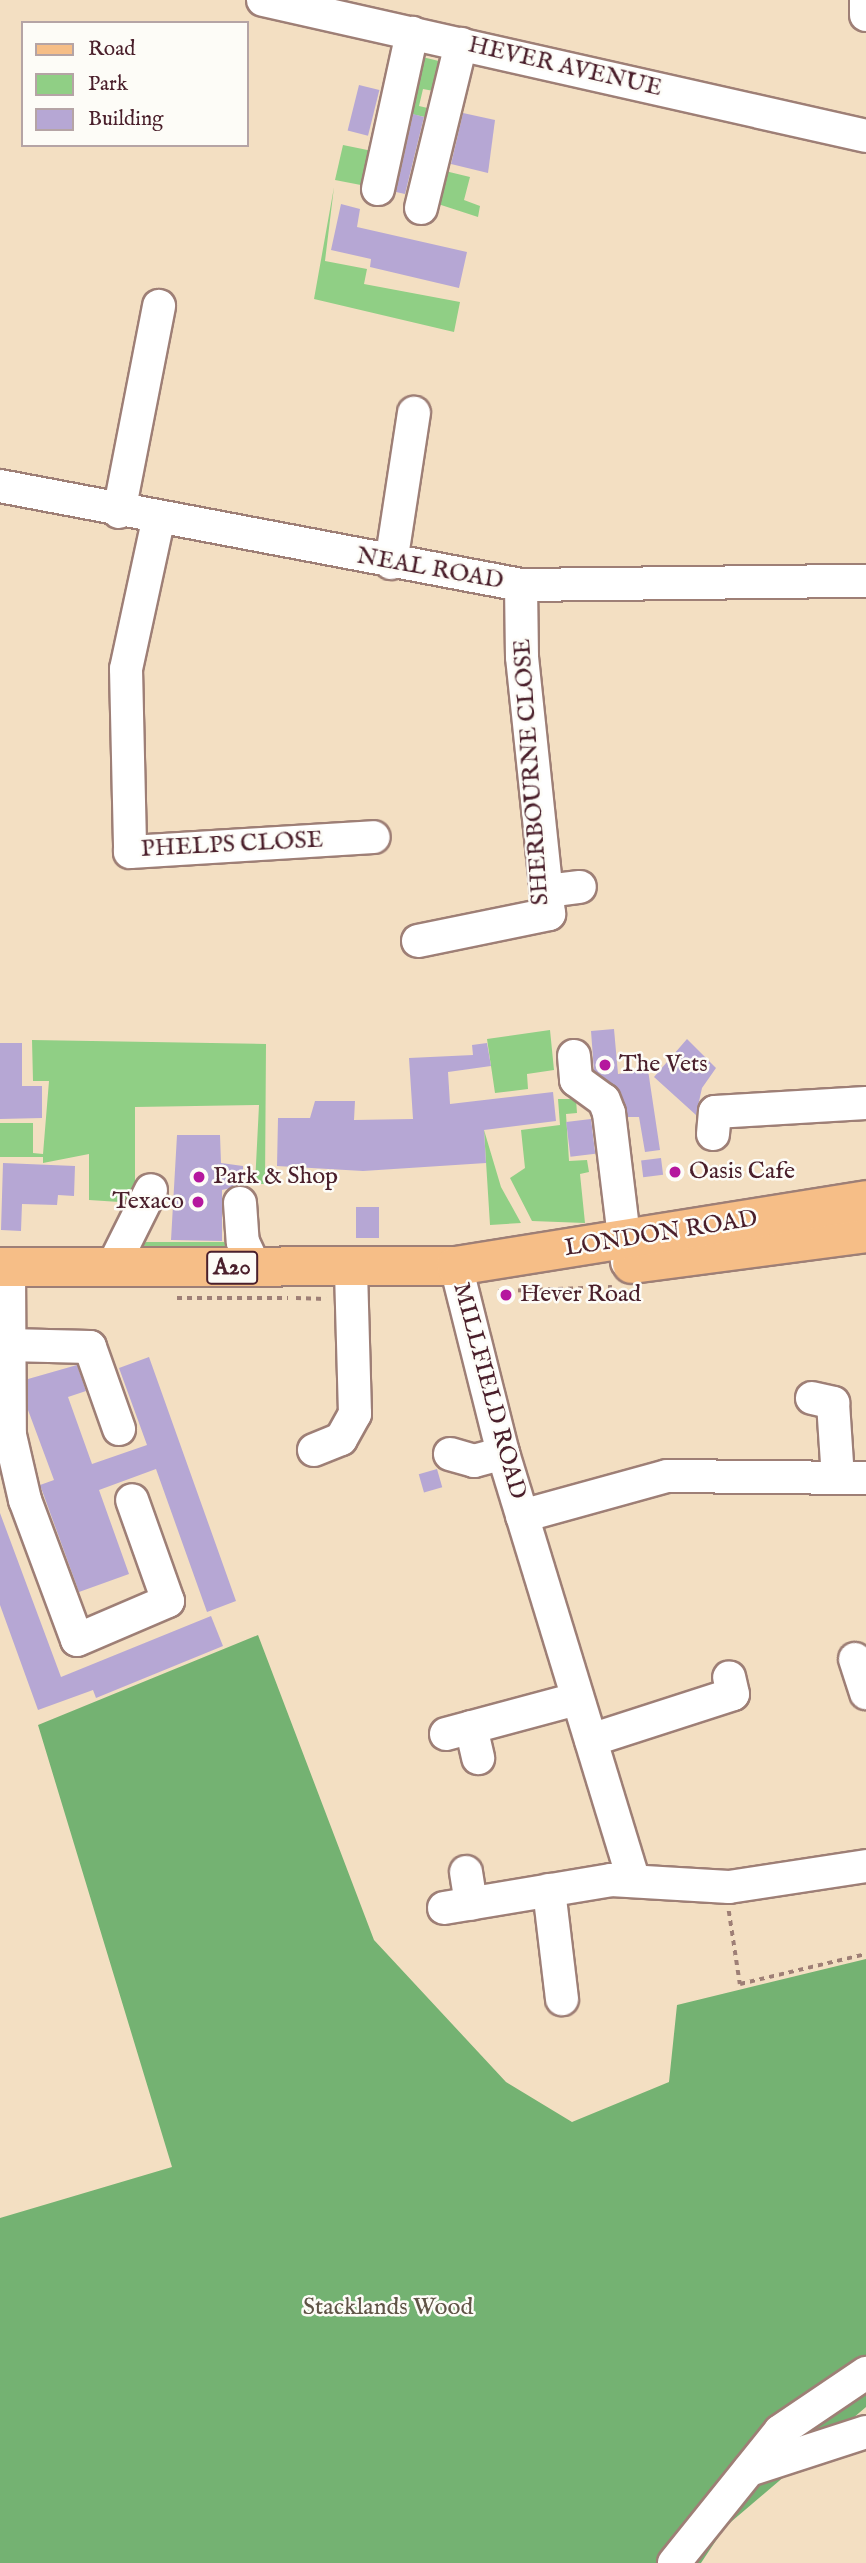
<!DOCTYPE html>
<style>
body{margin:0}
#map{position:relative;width:866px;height:2563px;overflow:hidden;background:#f3dfc2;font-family:"IM FELL English",serif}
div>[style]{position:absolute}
.green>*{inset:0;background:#90cf85}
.forest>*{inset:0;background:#74b272}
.building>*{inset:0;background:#b6a7d4;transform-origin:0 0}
.path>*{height:3.5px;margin-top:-1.75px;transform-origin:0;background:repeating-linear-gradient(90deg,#9e7f76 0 5px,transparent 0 10px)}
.roads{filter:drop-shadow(2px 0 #9e7f76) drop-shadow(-2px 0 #9e7f76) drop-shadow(0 2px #9e7f76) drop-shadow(0 -2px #9e7f76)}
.minor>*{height:32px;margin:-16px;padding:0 16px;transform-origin:16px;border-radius:16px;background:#fff}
.major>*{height:38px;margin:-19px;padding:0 19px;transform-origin:19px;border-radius:19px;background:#f6be87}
.dots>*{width:19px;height:19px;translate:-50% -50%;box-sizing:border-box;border:4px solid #fdfcf7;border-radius:50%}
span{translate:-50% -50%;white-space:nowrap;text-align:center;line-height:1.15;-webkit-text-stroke:5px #fdfcf7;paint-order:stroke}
.shield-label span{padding:2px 5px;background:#fdfcf7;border:2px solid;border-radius:5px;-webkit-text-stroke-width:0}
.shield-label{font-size:23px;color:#4a1f2b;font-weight:700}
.street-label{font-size:24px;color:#4a1f2b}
.poi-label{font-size:24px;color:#4a1f2b}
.left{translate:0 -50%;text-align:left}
.right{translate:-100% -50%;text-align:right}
.park-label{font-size:24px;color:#5f5446}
.legend{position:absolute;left:21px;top:21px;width:228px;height:126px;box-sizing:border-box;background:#fdfcf7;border:2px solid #b5a4a5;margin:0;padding:9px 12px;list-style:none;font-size:21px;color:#4a1f2b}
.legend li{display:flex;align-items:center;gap:14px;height:35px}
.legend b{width:35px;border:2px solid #b5a4a5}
</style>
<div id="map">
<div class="green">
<div style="clip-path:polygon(414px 55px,443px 62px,439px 92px,423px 89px,419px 106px,432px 109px,430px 118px,406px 113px)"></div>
<div style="clip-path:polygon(343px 145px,382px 153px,366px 186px,335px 180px)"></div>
<div style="clip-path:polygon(441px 170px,470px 177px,464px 200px,480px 206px,478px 217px,438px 204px)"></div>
<div style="clip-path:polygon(334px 187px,325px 261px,367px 269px,364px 284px,460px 302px,454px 332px,314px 299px)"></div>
<div style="clip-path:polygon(550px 1030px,554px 1070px,527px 1074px,528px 1089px,495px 1093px,487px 1039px)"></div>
<div style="clip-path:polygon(32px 1040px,266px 1044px,265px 1184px,255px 1184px,259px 1105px,135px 1107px,135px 1203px,89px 1200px,89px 1154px,43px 1163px,43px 1157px,0 1157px,0 1123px,33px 1123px,33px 1153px,43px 1154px,49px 1081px,33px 1081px)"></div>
<div style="clip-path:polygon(558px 1099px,576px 1099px,577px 1113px,566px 1114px,569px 1161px,587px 1160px,589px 1172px,580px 1174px,585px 1223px,532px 1221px,510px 1178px,525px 1168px,521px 1130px,560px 1125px)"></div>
<div style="clip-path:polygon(484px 1130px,501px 1187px,521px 1223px,490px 1225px)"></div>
<div style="clip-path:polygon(146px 1242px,224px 1242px,232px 1249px,140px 1247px)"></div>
</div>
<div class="forest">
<div style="clip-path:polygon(258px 1635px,374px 1940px,506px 2082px,572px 2122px,669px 2082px,677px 2005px,866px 1959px,866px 2407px,725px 2527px,701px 2563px,0 2563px,0 2218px,172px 2167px,38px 1725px)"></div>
</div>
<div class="building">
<div style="left:359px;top:85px;width:21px;height:47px;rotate:14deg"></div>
<div style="clip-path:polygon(463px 113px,495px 120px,488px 173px,451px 164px)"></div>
<div style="clip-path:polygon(413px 114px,424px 117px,405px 194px,396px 192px)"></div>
<div style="clip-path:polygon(341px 204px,360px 209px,357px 227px,467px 252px,459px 288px,370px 267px,371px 259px,331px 250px)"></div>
<div style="clip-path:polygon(614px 1029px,618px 1074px,648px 1070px,660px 1150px,645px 1152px,639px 1117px,628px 1117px,621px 1093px,594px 1071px,591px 1031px)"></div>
<div style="clip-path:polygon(687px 1039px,716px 1068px,702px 1088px,696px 1115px,654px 1077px)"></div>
<div style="clip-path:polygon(0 1043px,22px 1043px,22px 1086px,42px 1086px,42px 1118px,0 1119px)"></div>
<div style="clip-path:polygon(487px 1043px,491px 1066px,448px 1072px,450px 1104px,553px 1092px,556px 1121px,484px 1130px,486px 1163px,363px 1171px,277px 1166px,278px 1118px,310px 1118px,315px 1101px,355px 1101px,354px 1120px,413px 1119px,409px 1058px,473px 1055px,472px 1045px)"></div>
<div style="left:591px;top:1119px;width:35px;height:25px;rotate:83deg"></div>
<div style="clip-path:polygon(177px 1135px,220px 1135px,221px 1163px,243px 1166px,243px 1185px,222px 1190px,222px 1241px,171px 1240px)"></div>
<div style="left:661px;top:1158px;width:17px;height:20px;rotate:83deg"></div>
<div style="clip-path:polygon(3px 1163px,75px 1166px,74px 1196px,58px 1195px,57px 1205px,22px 1204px,21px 1231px,1px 1230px)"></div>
<div style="left:356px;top:1207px;width:23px;height:31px"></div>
<div style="clip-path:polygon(149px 1357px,236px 1601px,207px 1612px,156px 1469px,99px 1490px,129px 1574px,79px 1592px,40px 1485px,54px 1480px,28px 1410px,28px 1379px,77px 1365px,86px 1391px,68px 1397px,92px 1464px,147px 1445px,119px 1368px)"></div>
<div style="left:437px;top:1469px;width:19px;height:19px;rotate:74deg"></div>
<div style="clip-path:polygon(0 1513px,61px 1677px,211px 1616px,223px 1646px,96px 1698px,93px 1690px,38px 1710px,0 1605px)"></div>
</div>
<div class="path">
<div style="left:498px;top:1291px;width:114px;rotate:-2deg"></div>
<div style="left:177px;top:1298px;width:111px"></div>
<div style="left:296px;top:1298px;width:30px;rotate:2deg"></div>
<div style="left:729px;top:1911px;width:74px;rotate:81.4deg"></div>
<div style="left:740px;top:1984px;width:130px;rotate:-13.4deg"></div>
</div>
<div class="roads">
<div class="minor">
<div style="left:263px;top:0;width:618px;rotate:12.71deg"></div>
<div style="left:866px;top:0;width:15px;rotate:90deg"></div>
<div style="left:378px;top:189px;width:160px;rotate:-77.7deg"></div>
<div style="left:421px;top:208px;width:169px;rotate:-76.3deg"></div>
<div style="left:0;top:486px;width:530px;rotate:10.76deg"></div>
<div style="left:521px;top:585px;width:345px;rotate:-0.7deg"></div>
<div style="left:119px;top:512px;width:210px;rotate:-79deg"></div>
<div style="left:158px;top:521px;width:151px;rotate:102.2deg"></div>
<div style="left:126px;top:669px;width:183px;rotate:88.7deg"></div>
<div style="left:130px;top:852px;width:244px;rotate:-3.5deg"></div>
<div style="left:391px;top:563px;width:152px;rotate:-81.3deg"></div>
<div style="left:547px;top:891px;width:33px;rotate:-7deg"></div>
<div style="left:418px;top:941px;width:134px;rotate:-11.6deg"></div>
<div style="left:549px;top:914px;width:258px;rotate:-96deg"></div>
<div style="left:522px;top:657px;width:72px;rotate:-90.8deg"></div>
<div style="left:574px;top:1056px;width:24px;rotate:85deg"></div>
<div style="left:576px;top:1080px;width:34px;rotate:36deg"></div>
<div style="left:604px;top:1100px;width:14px;rotate:69deg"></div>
<div style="left:609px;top:1113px;width:150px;rotate:83.1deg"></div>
<div style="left:713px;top:1134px;width:22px;rotate:-85deg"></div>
<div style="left:715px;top:1112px;width:151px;rotate:-3.4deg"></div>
<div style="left:240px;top:1203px;width:39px;rotate:86deg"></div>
<div style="left:243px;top:1242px;width:29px;rotate:65deg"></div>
<div style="left:456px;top:1266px;width:193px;rotate:75.9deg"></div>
<div style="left:503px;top:1453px;width:444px;rotate:73deg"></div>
<div style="left:9px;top:1267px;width:168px;rotate:89.7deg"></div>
<div style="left:10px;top:1435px;width:67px;rotate:77deg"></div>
<div style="left:25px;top:1500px;width:149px;rotate:69.6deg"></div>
<div style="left:77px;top:1640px;width:99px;rotate:-23.2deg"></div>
<div style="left:168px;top:1601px;width:107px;rotate:-109.6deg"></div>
<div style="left:112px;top:1268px;width:87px;rotate:-63.4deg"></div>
<div style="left:8px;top:1345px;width:82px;rotate:1.4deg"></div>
<div style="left:90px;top:1347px;width:87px;rotate:70.5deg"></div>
<div style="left:812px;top:1398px;width:22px;rotate:13deg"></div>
<div style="left:833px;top:1403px;width:75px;rotate:86.2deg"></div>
<div style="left:314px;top:1450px;width:29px;rotate:-22deg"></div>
<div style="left:341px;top:1439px;width:29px;rotate:-61deg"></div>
<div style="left:355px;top:1414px;width:146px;rotate:-91.6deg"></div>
<div style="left:450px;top:1454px;width:25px;rotate:16deg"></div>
<div style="left:474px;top:1461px;width:30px;rotate:-15deg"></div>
<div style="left:522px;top:1516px;width:150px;rotate:-15.4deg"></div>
<div style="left:667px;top:1476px;width:199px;rotate:0.6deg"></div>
<div style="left:855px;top:1659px;width:36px;rotate:72deg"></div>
<div style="left:471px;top:1727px;width:32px;rotate:77deg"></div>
<div style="left:446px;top:1734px;width:136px;rotate:-15deg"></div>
<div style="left:591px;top:1740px;width:149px;rotate:-17.9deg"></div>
<div style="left:733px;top:1694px;width:17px;rotate:-103deg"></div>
<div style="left:466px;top:1872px;width:32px;rotate:81deg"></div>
<div style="left:549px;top:1890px;width:110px;rotate:83.2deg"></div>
<div style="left:444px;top:1908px;width:169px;rotate:-9.5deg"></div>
<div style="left:611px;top:1880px;width:118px;rotate:3.4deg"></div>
<div style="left:729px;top:1887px;width:139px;rotate:-8.7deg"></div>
<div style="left:749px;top:2470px;width:123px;rotate:-18deg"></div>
<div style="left:674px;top:2563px;width:169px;rotate:-51.2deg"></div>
<div style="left:780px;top:2431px;width:104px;rotate:-34deg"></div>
</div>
<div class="major">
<div style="left:632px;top:1264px;width:236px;rotate:-7.5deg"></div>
<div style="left:0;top:1267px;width:456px;rotate:-0.1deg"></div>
<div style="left:456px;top:1266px;width:415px;rotate:-9.1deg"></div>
</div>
</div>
<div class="dots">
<div style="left:605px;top:1065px;background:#b5179e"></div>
<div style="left:675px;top:1172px;background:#b5179e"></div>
<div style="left:199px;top:1177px;background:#b5179e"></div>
<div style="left:198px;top:1202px;background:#b5179e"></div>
<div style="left:506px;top:1295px;background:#b5179e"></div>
</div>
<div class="shield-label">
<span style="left:232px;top:1268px">A20</span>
</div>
<div class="street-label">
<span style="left:565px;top:67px;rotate:13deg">HEVER AVENUE</span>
<span style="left:430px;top:569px;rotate:10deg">NEAL ROAD</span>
<span style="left:532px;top:772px;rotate:-94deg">SHERBOURNE CLOSE</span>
<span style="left:232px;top:845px;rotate:-3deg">PHELPS CLOSE</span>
<span style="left:661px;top:1234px;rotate:-9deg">LONDON ROAD</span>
<span style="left:489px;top:1391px;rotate:75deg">MILLFIELD ROAD</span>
</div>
<div class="poi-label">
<span class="left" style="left:619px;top:1065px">The Vets</span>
<span class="left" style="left:689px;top:1172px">Oasis Cafe</span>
<span class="left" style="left:213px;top:1177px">Park &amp; Shop</span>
<span class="right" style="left:184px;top:1202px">Texaco</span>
<span class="left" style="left:520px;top:1295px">Hever Road</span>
</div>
<div class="park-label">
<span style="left:388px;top:2308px">Stacklands Wood</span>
</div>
<ul class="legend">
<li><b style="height:9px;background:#f6be87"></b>Road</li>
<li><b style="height:19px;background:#90cf85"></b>Park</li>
<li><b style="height:19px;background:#b6a7d4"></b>Building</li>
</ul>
</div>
